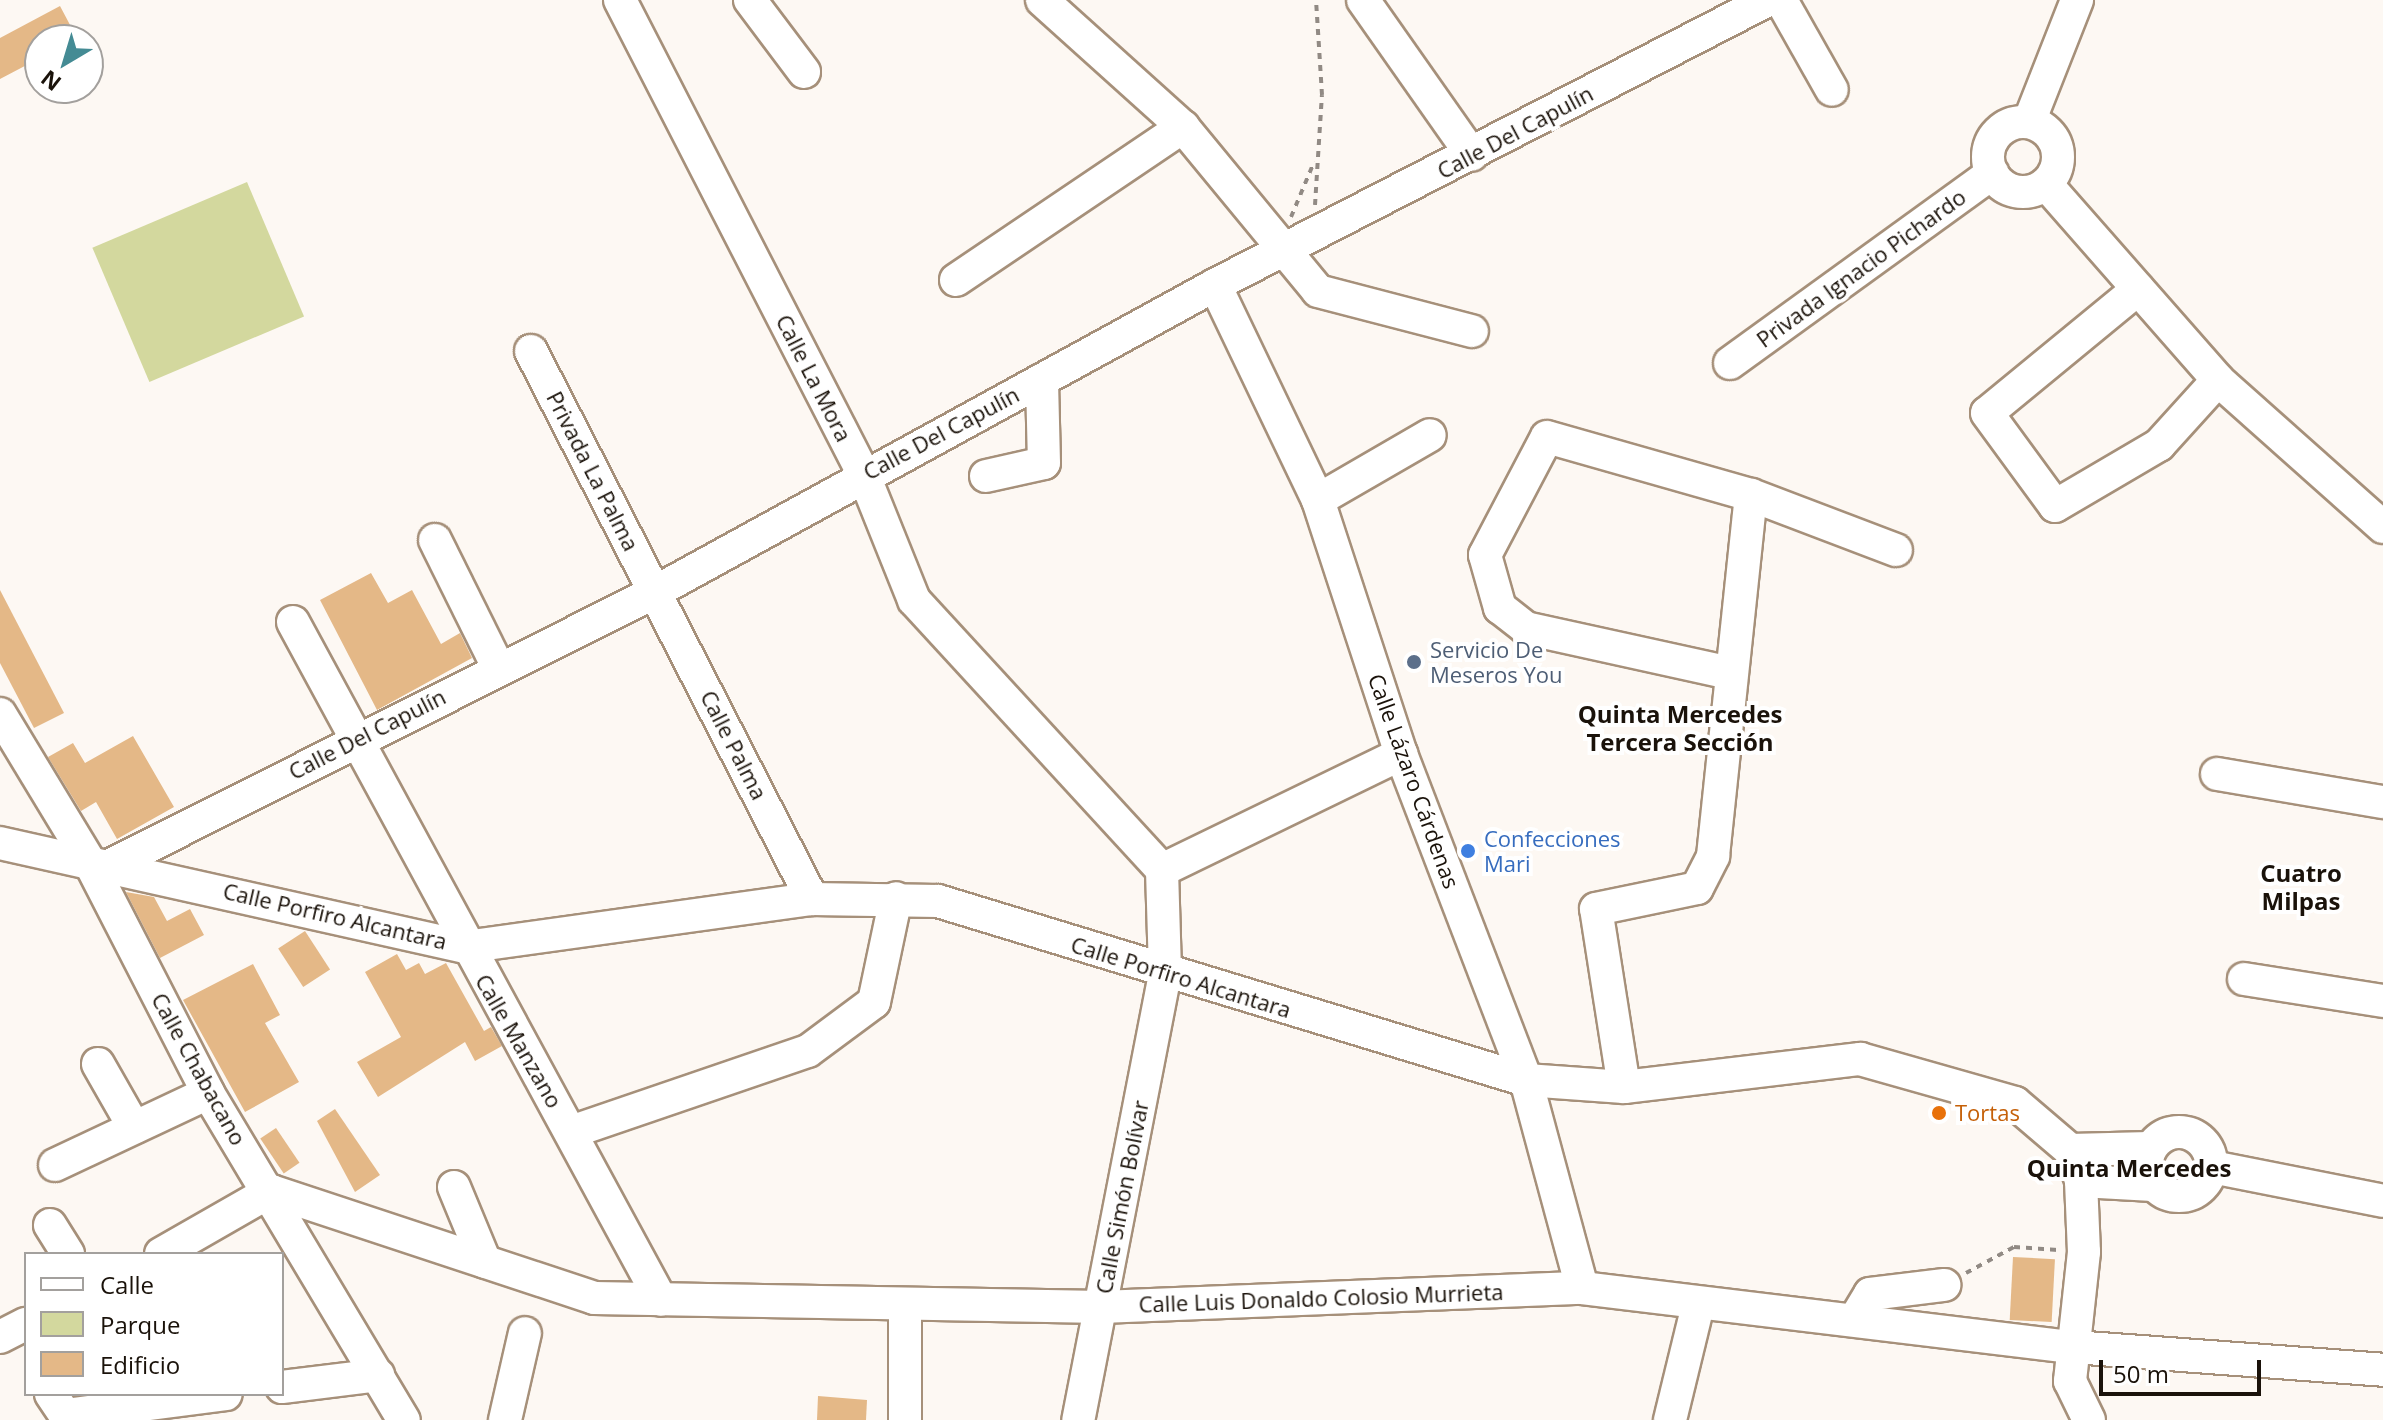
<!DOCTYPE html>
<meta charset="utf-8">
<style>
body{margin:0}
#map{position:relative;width:2383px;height:1420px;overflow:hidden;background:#fdf8f3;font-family:"Open Sans",sans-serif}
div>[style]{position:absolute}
.green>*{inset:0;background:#d3d89e;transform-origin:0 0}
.building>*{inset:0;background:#e4b887;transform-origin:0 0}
.path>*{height:4px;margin-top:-2px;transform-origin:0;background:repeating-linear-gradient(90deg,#918a84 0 6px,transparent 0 12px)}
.roads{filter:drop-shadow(2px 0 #a6907a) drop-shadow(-2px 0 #a6907a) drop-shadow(0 2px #a6907a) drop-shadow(0 -2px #a6907a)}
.minor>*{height:32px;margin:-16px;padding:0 16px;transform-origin:16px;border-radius:16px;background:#fff}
.minor>.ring{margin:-16px;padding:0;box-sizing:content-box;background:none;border:32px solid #fff;border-radius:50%}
.dots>*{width:22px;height:22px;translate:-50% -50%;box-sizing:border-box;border:4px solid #fff;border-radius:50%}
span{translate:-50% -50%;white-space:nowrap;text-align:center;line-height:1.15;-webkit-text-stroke:8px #fff;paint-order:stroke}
.street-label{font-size:22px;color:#1a120a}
.service-label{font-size:22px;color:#4e5e75}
.left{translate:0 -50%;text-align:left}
.shop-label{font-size:22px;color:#366cbe}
.food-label{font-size:22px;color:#c56008}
.neighbourhood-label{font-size:24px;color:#1a120a;font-weight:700}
.legend{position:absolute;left:24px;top:1252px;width:260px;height:144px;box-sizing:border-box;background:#fff;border:2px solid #a3a09d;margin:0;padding:10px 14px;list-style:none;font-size:24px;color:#1a120a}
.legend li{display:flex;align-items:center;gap:16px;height:40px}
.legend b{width:40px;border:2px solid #a3a09d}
.north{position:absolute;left:24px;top:24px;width:80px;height:80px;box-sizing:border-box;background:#fff;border:2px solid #a3a09d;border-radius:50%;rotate:218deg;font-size:22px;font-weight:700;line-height:32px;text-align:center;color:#1a120a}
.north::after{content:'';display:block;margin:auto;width:28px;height:36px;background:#448b94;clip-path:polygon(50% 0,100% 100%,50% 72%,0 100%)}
.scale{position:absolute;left:2099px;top:1360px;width:162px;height:36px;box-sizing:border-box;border:4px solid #1a120a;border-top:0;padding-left:10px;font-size:24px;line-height:28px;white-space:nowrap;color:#1a120a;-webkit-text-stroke:6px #fff;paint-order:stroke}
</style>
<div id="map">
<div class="green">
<div style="left:247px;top:182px;width:146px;height:168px;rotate:67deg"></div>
</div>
<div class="building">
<div style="clip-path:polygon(60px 6px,78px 40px,40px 40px,40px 58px,0 79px,0 38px)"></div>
<div style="clip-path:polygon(371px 573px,388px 603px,412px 590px,441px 644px,460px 633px,472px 658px,377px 710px,320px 600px)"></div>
<div style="clip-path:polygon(0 590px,64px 713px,34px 728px,0 663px)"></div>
<div style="clip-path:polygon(133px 736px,174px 807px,117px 839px,96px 802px,81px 811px,48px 757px,73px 743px,85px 763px)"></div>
<div style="clip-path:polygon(126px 892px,154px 897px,167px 921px,190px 909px,204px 935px,160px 958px)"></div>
<div style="left:305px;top:931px;width:46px;height:32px;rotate:57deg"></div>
<div style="clip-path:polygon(397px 954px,406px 970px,419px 963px,425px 974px,446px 963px,484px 1031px,491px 1027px,502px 1046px,475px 1061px,465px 1042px,378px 1097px,357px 1062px,401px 1037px,365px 972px)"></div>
<div style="clip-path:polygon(253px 964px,280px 1015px,265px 1023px,299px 1082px,245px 1112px,183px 1000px)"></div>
<div style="clip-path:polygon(335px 1109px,380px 1175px,355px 1192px,317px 1121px)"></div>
<div style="left:276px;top:1128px;width:42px;height:19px;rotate:56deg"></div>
<div style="left:2013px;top:1257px;width:42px;height:63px;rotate:3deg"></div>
<div style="clip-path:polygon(818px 1396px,867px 1400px,866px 1420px,817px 1420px)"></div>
</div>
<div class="path">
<div style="left:1315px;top:205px;width:110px;rotate:-86.4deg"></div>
<div style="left:1322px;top:95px;width:95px;rotate:-93.6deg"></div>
<div style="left:1291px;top:217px;width:60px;rotate:-67.3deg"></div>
<div style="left:1966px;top:1273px;width:55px;rotate:-28.4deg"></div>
<div style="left:2014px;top:1247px;width:44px;rotate:3.9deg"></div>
</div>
<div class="roads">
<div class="minor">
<div style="left:620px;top:0;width:532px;rotate:62.81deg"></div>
<div style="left:863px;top:473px;width:137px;rotate:68.1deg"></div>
<div style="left:914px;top:600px;width:367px;rotate:47.4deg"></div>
<div style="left:1162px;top:870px;width:104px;rotate:88.3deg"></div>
<div style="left:1165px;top:974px;width:454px;rotate:101deg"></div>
<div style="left:750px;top:0;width:90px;rotate:53.1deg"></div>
<div style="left:1042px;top:0;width:190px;rotate:42deg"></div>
<div style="left:1183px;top:127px;width:212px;rotate:50.5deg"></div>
<div style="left:1318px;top:291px;width:159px;rotate:14.6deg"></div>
<div style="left:1363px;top:0;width:189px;rotate:54.9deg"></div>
<div style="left:1781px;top:0;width:103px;rotate:60.5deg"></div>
<div style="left:2029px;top:122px;width:131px;rotate:-68.5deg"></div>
<div class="ring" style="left:1988px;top:122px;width:38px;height:38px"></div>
<div style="left:2046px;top:184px;width:261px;rotate:48.7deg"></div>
<div style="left:2218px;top:380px;width:221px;rotate:41.7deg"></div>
<div style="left:956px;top:280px;width:274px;rotate:-34deg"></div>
<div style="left:1215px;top:285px;width:238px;rotate:64.4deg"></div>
<div style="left:1318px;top:500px;width:267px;rotate:71.9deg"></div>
<div style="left:1401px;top:754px;width:349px;rotate:69deg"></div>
<div style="left:1526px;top:1080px;width:215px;rotate:74.9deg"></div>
<div style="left:2138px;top:289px;width:195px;rotate:140.6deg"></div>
<div style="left:1987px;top:413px;width:115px;rotate:53.8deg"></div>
<div style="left:2055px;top:506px;width:121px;rotate:-30.4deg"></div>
<div style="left:2159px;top:445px;width:88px;rotate:-47.8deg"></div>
<div style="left:531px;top:351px;width:616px;rotate:62.85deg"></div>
<div style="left:1730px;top:363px;width:324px;rotate:-35.9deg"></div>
<div style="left:986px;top:476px;width:59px;rotate:-12.6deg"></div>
<div style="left:1044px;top:463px;width:83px;rotate:-91.4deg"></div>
<div style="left:1318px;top:500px;width:129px;rotate:-30.1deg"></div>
<div style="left:435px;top:540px;width:142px;rotate:63.6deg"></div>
<div style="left:293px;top:622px;width:771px;rotate:61.51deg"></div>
<div style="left:1730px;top:673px;width:209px;rotate:-167.6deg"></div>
<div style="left:1526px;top:628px;width:33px;rotate:-142deg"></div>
<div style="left:1500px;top:608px;width:55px;rotate:-105.8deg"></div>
<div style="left:1485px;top:555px;width:133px;rotate:-62.3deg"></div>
<div style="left:1547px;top:437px;width:212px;rotate:15.9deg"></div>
<div style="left:1751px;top:495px;width:155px;rotate:20.8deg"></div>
<div style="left:0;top:714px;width:172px;rotate:58.8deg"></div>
<div style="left:89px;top:861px;width:261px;rotate:62.8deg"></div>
<div style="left:208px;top:1093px;width:381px;rotate:59.1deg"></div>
<div style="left:2217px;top:774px;width:168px;rotate:9.6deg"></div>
<div style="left:0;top:843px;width:476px;rotate:12.6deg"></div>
<div style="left:465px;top:947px;width:350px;rotate:-7.9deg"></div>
<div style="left:812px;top:899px;width:126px;rotate:0.9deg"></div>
<div style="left:938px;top:901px;width:615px;rotate:16.93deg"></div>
<div style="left:1526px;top:1080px;width:98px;rotate:4.1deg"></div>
<div style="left:1624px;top:1087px;width:238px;rotate:-6.8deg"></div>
<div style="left:1860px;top:1059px;width:161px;rotate:15.8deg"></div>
<div style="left:2015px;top:1103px;width:72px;rotate:40.5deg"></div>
<div style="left:2070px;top:1150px;width:33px;rotate:70deg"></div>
<div style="left:2081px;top:1181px;width:71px;rotate:87.6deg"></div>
<div style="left:2084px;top:1252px;width:130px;rotate:96.2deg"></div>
<div style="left:2070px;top:1381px;width:43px;rotate:64deg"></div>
<div style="left:113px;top:864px;width:606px;rotate:-26.65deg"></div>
<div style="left:655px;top:592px;width:639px;rotate:-28.73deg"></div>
<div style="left:1215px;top:285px;width:622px;rotate:-27.27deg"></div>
<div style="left:1162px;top:870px;width:266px;rotate:-25.9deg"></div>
<div style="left:2244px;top:979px;width:141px;rotate:9deg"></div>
<div style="left:98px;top:1064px;width:73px;rotate:60.3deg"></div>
<div style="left:1624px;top:1087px;width:180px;rotate:-98.9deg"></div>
<div style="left:1596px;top:909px;width:103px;rotate:-11.7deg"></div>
<div style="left:1697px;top:888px;width:36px;rotate:-63deg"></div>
<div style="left:1713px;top:856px;width:363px;rotate:-84deg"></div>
<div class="ring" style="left:2147px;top:1132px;width:32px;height:32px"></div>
<div style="left:571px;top:1132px;width:250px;rotate:-18.9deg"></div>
<div style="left:808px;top:1051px;width:82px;rotate:-36.6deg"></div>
<div style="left:874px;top:1002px;width:106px;rotate:-78.1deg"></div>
<div style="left:2070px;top:1150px;width:80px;rotate:-1.4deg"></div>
<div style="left:55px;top:1165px;width:169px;rotate:-25.2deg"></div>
<div style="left:2212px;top:1167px;width:174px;rotate:11.2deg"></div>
<div style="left:2081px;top:1181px;width:72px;rotate:3.2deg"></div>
<div style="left:454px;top:1187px;width:81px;rotate:67.5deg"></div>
<div style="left:50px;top:1225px;width:34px;rotate:58deg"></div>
<div style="left:161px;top:1254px;width:127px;rotate:-29.8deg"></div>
<div style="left:271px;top:1191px;width:340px;rotate:18.3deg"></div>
<div style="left:594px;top:1298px;width:507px;rotate:1.02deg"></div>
<div style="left:1101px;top:1307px;width:481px;rotate:-2.3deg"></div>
<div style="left:1582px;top:1288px;width:495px;rotate:6.9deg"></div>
<div style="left:2073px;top:1347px;width:311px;rotate:4.2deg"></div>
<div style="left:1855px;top:1319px;width:29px;rotate:-59deg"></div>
<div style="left:1870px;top:1294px;width:75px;rotate:-6.9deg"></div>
<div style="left:0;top:1337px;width:29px;rotate:-27deg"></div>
<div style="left:282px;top:1387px;width:97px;rotate:-7.1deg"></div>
<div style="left:51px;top:1394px;width:25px;rotate:56deg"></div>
<div style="left:65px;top:1415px;width:162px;rotate:-7.4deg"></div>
<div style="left:505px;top:1420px;width:89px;rotate:-77.1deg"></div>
<div style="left:905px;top:1420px;width:114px;rotate:-90deg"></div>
<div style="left:1670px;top:1420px;width:118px;rotate:-76.3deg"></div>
</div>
</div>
<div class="dots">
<div style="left:1414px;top:662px;background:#5c6f8a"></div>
<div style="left:1468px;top:851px;background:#3f7fe0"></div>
<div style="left:1939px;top:1113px;background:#e8710a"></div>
</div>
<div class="street-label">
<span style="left:1515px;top:132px;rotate:-28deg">Calle Del Capulín</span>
<span style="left:1861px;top:268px;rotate:-36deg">Privada Ignacio Pichardo</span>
<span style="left:814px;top:378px;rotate:63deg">Calle La Mora</span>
<span style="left:941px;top:433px;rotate:-28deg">Calle Del Capulín</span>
<span style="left:593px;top:471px;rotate:63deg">Privada La Palma</span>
<span style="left:367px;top:734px;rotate:-27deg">Calle Del Capulín</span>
<span style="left:734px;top:745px;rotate:63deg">Calle Palma</span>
<span style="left:1414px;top:781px;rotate:70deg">Calle Lázaro Cárdenas</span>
<span style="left:335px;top:916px;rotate:13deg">Calle Porfiro Alcantara</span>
<span style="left:1181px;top:977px;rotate:17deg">Calle Porfiro Alcantara</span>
<span style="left:519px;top:1041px;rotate:60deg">Calle Manzano</span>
<span style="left:199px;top:1069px;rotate:61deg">Calle Chabacano</span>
<span style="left:1122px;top:1197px;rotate:-79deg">Calle Simón Bolívar</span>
<span style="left:1321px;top:1298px;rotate:-2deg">Calle Luis Donaldo Colosio Murrieta</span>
</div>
<div class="service-label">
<span class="left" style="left:1430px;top:662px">Servicio De<br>Meseros You</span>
</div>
<div class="shop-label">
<span class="left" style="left:1484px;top:851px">Confecciones<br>Mari</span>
</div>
<div class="food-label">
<span class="left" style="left:1955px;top:1113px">Tortas</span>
</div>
<div class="neighbourhood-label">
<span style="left:1680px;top:728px">Quinta Mercedes<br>Tercera Sección</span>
<span style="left:2301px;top:887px">Cuatro<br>Milpas</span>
<span style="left:2129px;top:1168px">Quinta Mercedes</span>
</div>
<ul class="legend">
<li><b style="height:10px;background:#fff"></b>Calle</li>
<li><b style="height:22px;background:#d3d89e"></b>Parque</li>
<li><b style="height:22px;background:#e4b887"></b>Edificio</li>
</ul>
<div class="north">N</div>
<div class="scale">50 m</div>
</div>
